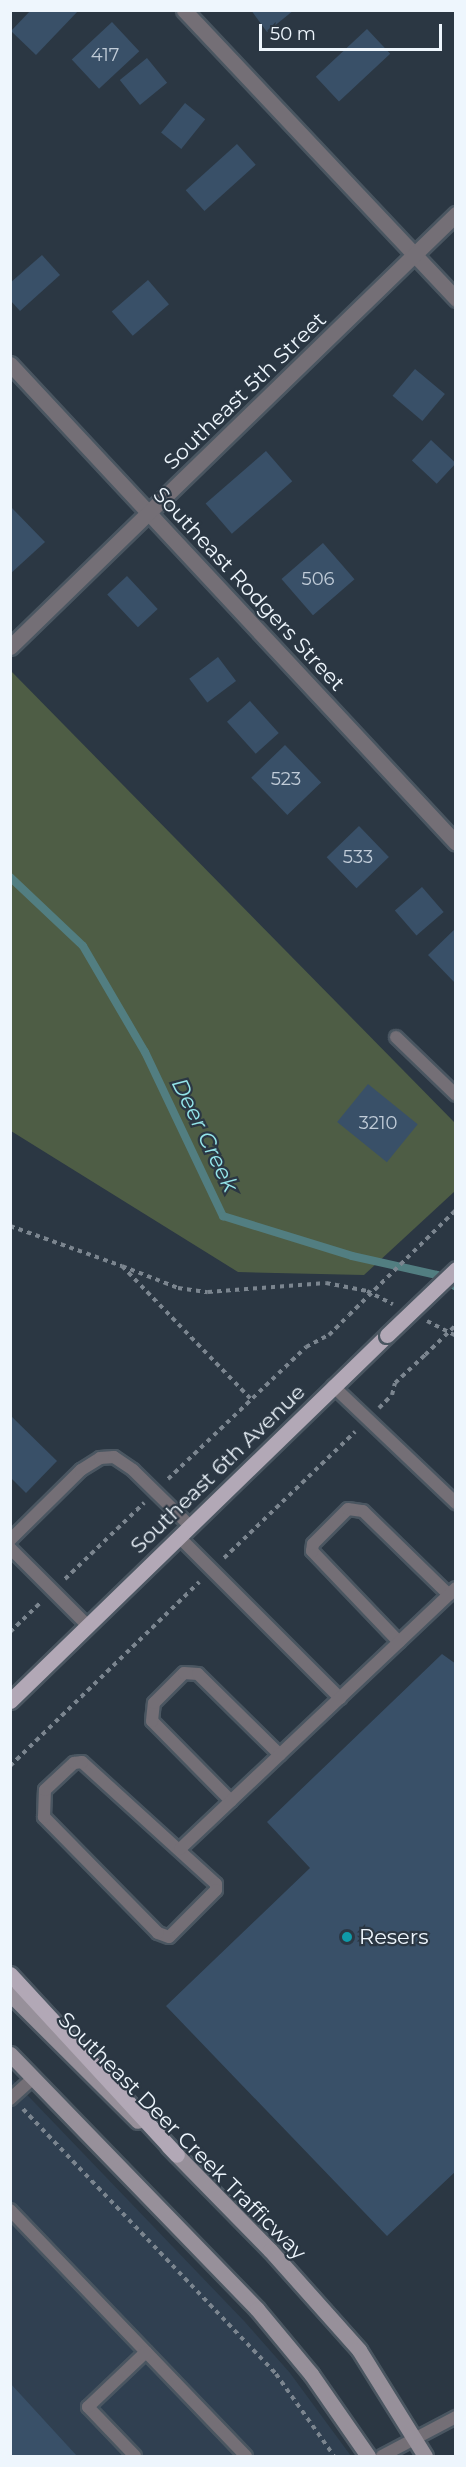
<!DOCTYPE html>
<style>
body{margin:0}
#map{position:relative;width:466px;height:2467px;overflow:hidden;background:#2b3743;font-family:Montserrat,sans-serif}
div>[style]{position:absolute}
.built>*{inset:0;background:#304051}
.green>*{inset:0;background:#4e5d45}
.stream>*{height:8px;margin:-4px;padding:0 4px;transform-origin:4px;border-radius:4px;background:#527e81}
.building>*{inset:0;background:#395068;transform-origin:0 0}
.path>*{height:4px;margin-top:-2px;transform-origin:0;background:repeating-linear-gradient(90deg,#7b858f 0 4.5px,transparent 0 9px)}
.roads{filter:drop-shadow(2px 0 #4a5661) drop-shadow(-2px 0 #4a5661) drop-shadow(0 2px #4a5661) drop-shadow(0 -2px #4a5661)}
.lane>*{height:12px;margin:-6px;padding:0 6px;transform-origin:6px;border-radius:6px;background:#746f76}
.street>*{height:15px;margin:-7.5px;padding:0 7.5px;transform-origin:7.5px;border-radius:7.5px;background:#746f76}
.secondary>*{height:15px;margin:-7.5px;padding:0 7.5px;transform-origin:7.5px;border-radius:7.5px;background:#97909a}
.primary>*{height:15px;margin:-7.5px;padding:0 7.5px;transform-origin:7.5px;border-radius:7.5px;background:#b2a8b6}
.path-bridge>*{height:4px;margin-top:-2px;transform-origin:0;background:repeating-linear-gradient(90deg,#7b858f 0 4.5px,transparent 0 9px)}
.bridges{filter:drop-shadow(2px 0 #4a5661) drop-shadow(-2px 0 #4a5661) drop-shadow(0 2px #4a5661) drop-shadow(0 -2px #4a5661)}
.primary-bridge>*{height:15px;margin:-7.5px;padding:0 7.5px;transform-origin:7.5px;border-radius:7.5px;background:#b2a8b6}
.dots>*{width:16px;height:16px;translate:-50% -50%;box-sizing:border-box;border:3px solid #2b3743;border-radius:50%}
span{translate:-50% -50%;white-space:nowrap;text-align:center;line-height:1.15;-webkit-text-stroke:4.5px #2b3743;paint-order:stroke}
.number-label{font-size:18px;color:#c1ccd8}
.number-label span{-webkit-text-stroke-width:0}
.street-label{font-size:21px;color:#eef6fd}
.poi-label{font-size:21px;color:#eef6fd}
.left{translate:0 -50%;text-align:left}
.water-label{font-size:22px;color:#94e5ea;font-style:italic}
.frame{position:absolute;inset:0;border:12px solid #eef6fd;pointer-events:none}
.scale{position:absolute;left:259px;top:24px;width:183px;height:27px;box-sizing:border-box;border:3px solid #eef6fd;border-top:0;padding-left:8px;font-size:18px;line-height:21px;white-space:nowrap;color:#eef6fd;-webkit-text-stroke:4px #2b3743;paint-order:stroke}
</style>
<div id="map">
<div class="built">
<div style="clip-path:polygon(10px 2077px,245px 2322px,290px 2373px,351px 2456px,11px 2456px)"></div>
</div>
<div class="green">
<div style="clip-path:polygon(11px 671px,455px 1123px,455px 1191px,364px 1275px,238px 1272px,11px 1131px)"></div>
</div>
<div class="stream">
<div style="left:10px;top:877px;width:100px;rotate:43.4deg"></div>
<div style="left:83px;top:946px;width:123px;rotate:59.7deg"></div>
<div style="left:145px;top:1052px;width:182px;rotate:64.6deg"></div>
<div style="left:223px;top:1216px;width:135px;rotate:17.2deg"></div>
<div style="left:352px;top:1256px;width:87px;rotate:12.6deg"></div>
<div style="left:437px;top:1275px;width:22px;rotate:32deg"></div>
</div>
<div class="building">
<div style="clip-path:polygon(31px 10px,79px 10px,36px 55px,11px 31px)"></div>
<div style="clip-path:polygon(251px 10px,294px 10px,267px 32px)"></div>
<div style="left:112px;top:22px;width:40px;height:55px;rotate:47deg"></div>
<div style="left:367px;top:29px;width:34px;height:70px;rotate:47deg"></div>
<div style="left:147px;top:58px;width:32px;height:35px;rotate:51deg"></div>
<div style="left:185px;top:103px;width:26px;height:38px;rotate:39deg"></div>
<div style="left:237px;top:144px;width:28px;height:69px;rotate:48deg"></div>
<div style="clip-path:polygon(42px 255px,60px 275px,20px 311px,10px 300px,10px 283px)"></div>
<div style="left:148px;top:280px;width:32px;height:48px;rotate:49deg"></div>
<div style="left:415px;top:369px;width:39px;height:35px;rotate:40deg"></div>
<div style="left:431px;top:440px;width:34px;height:28px;rotate:43deg"></div>
<div style="left:266px;top:451px;width:40px;height:80px;rotate:49deg"></div>
<div style="clip-path:polygon(10px 506px,45px 542px,10px 574px)"></div>
<div style="left:323px;top:543px;width:48px;height:55px;rotate:49deg"></div>
<div style="left:127px;top:576px;width:45px;height:27px;rotate:47deg"></div>
<div style="left:218px;top:657px;width:30px;height:36px;rotate:53deg"></div>
<div style="left:250px;top:701px;width:43px;height:31px;rotate:48deg"></div>
<div style="left:285px;top:745px;width:52px;height:47px;rotate:46deg"></div>
<div style="left:359px;top:826px;width:43px;height:45px;rotate:46deg"></div>
<div style="left:422px;top:887px;width:33px;height:36px;rotate:49deg"></div>
<div style="clip-path:polygon(456px 928px,456px 984px,428px 955px)"></div>
<div style="left:368px;top:1084px;width:64px;height:49px;rotate:39deg"></div>
<div style="clip-path:polygon(10px 1415px,57px 1461px,26px 1493px,10px 1477px)"></div>
<div style="clip-path:polygon(442px 1654px,456px 1664px,456px 2171px,387px 2236px,166px 2006px,310px 1868px,267px 1822px)"></div>
<div style="clip-path:polygon(10px 2383px,77px 2456px,10px 2456px)"></div>
</div>
<div class="path">
<div style="left:10px;top:1226px;width:119px;rotate:19.7deg"></div>
<div style="left:122px;top:1266px;width:185px;rotate:45.9deg"></div>
<div style="left:122px;top:1266px;width:60px;rotate:21.4deg"></div>
<div style="left:178px;top:1288px;width:30px;rotate:8deg"></div>
<div style="left:208px;top:1292px;width:118px;rotate:-4.4deg"></div>
<div style="left:326px;top:1283px;width:42px;rotate:11deg"></div>
<div style="left:367px;top:1291px;width:29px;rotate:27deg"></div>
<div style="left:427px;top:1321px;width:33px;rotate:27deg"></div>
<div style="left:379px;top:1408px;width:18px;rotate:-45deg"></div>
<div style="left:392px;top:1395px;width:12px;rotate:-76deg"></div>
<div style="left:395px;top:1383px;width:41px;rotate:-43deg"></div>
<div style="left:168px;top:1479px;width:191px;rotate:-43.7deg"></div>
<div style="left:306px;top:1347px;width:26px;rotate:-28deg"></div>
<div style="left:329px;top:1335px;width:28px;rotate:-45deg"></div>
<div style="left:224px;top:1558px;width:182px;rotate:-43.9deg"></div>
<div style="left:65px;top:1579px;width:110px;rotate:-43.9deg"></div>
<div style="left:10px;top:1632px;width:42px;rotate:-44deg"></div>
<div style="left:10px;top:1766px;width:264px;rotate:-44.2deg"></div>
<div style="left:23px;top:2109px;width:366px;rotate:46.3deg"></div>
<div style="left:276px;top:2374px;width:100px;rotate:54.7deg"></div>
</div>
<div class="roads">
<div class="lane">
<div style="left:396px;top:1037px;width:83px;rotate:44deg"></div>
<div style="left:333px;top:1386px;width:170px;rotate:43.6deg"></div>
<div style="left:179px;top:1537px;width:228px;rotate:45deg"></div>
<div style="left:10px;top:1540px;width:100px;rotate:-44.6deg"></div>
<div style="left:81px;top:1470px;width:22px;rotate:-32deg"></div>
<div style="left:100px;top:1458px;width:14px;rotate:-4deg"></div>
<div style="left:114px;top:1457px;width:23px;rotate:34deg"></div>
<div style="left:133px;top:1470px;width:80px;rotate:44.5deg"></div>
<div style="left:10px;top:1548px;width:110px;rotate:45deg"></div>
<div style="left:399px;top:1642px;width:126px;rotate:-133.7deg"></div>
<div style="left:312px;top:1551px;width:7px;rotate:-82deg"></div>
<div style="left:313px;top:1544px;width:49px;rotate:-45deg"></div>
<div style="left:348px;top:1509px;width:15px;rotate:8deg"></div>
<div style="left:363px;top:1511px;width:120px;rotate:44.3deg"></div>
<div style="left:82px;top:1762px;width:181px;rotate:42.3deg"></div>
<div style="left:216px;top:1884px;width:6px;rotate:90deg"></div>
<div style="left:216px;top:1890px;width:66px;rotate:135deg"></div>
<div style="left:169px;top:1937px;width:12px;rotate:-160deg"></div>
<div style="left:158px;top:1933px;width:163px;rotate:-134.5deg"></div>
<div style="left:44px;top:1817px;width:27px;rotate:-88deg"></div>
<div style="left:45px;top:1790px;width:40px;rotate:-43deg"></div>
<div style="left:74px;top:1763px;width:8px;rotate:-7deg"></div>
<div style="left:231px;top:1801px;width:112px;rotate:-134.6deg"></div>
<div style="left:152px;top:1721px;width:18px;rotate:-84deg"></div>
<div style="left:154px;top:1703px;width:42px;rotate:-45deg"></div>
<div style="left:184px;top:1673px;width:14px;rotate:4deg"></div>
<div style="left:198px;top:1674px;width:115px;rotate:44.6deg"></div>
<div style="left:180px;top:1849px;width:380px;rotate:-43.4deg"></div>
<div style="left:10px;top:2099px;width:31px;rotate:-42deg"></div>
<div style="left:10px;top:2210px;width:341px;rotate:46.2deg"></div>
<div style="left:135px;top:2456px;width:68px;rotate:-133.8deg"></div>
<div style="left:88px;top:2407px;width:80px;rotate:-43.5deg"></div>
<div style="left:382px;top:2456px;width:84px;rotate:-27.8deg"></div>
</div>
<div class="street">
<div style="left:184px;top:10px;width:397px;rotate:46.7deg"></div>
<div style="left:10px;top:364px;width:654px;rotate:47.04deg"></div>
<div style="left:10px;top:647px;width:622px;rotate:-44.15deg"></div>
</div>
<div class="secondary">
<div style="left:10px;top:1994px;width:180px;rotate:44.8deg"></div>
<div style="left:10px;top:2054px;width:355px;rotate:45.9deg"></div>
<div style="left:257px;top:2309px;width:85px;rotate:50.3deg"></div>
<div style="left:311px;top:2374px;width:100px;rotate:55.2deg"></div>
<div style="left:168px;top:2146px;width:146px;rotate:45.6deg"></div>
<div style="left:270px;top:2250px;width:134px;rotate:48.3deg"></div>
<div style="left:359px;top:2350px;width:125px;rotate:58.1deg"></div>
</div>
<div class="primary">
<div style="left:10px;top:1701px;width:525px;rotate:-44.15deg"></div>
<div style="left:10px;top:1974px;width:246px;rotate:47.3deg"></div>
</div>
</div>
<div class="path-bridge">
<div style="left:349px;top:1315px;width:150px;rotate:-44.5deg"></div>
<div style="left:425px;top:1355px;width:43px;rotate:-44.1deg"></div>
</div>
<div class="bridges">
<div class="primary-bridge">
<div style="left:387px;top:1335px;width:95px;rotate:-43.7deg"></div>
</div>
</div>
<div class="dots">
<div style="left:347px;top:1937px;background:#0f9aa8"></div>
</div>
<div class="number-label">
<span style="left:105px;top:55px">417</span>
<span style="left:318px;top:579px">506</span>
<span style="left:286px;top:779px">523</span>
<span style="left:358px;top:857px">533</span>
<span style="left:378px;top:1123px">3210</span>
</div>
<div class="street-label">
<span style="left:245px;top:391px;rotate:-44deg">Southeast 5th Street</span>
<span style="left:249px;top:589px;rotate:47deg">Southeast Rodgers Street</span>
<span style="left:218px;top:1469px;rotate:-44deg">Southeast 6th Avenue</span>
<span style="left:182px;top:2136px;rotate:45deg">Southeast Deer Creek Trafficway</span>
</div>
<div class="poi-label">
<span class="left" style="left:359px;top:1937px">Resers</span>
</div>
<div class="water-label">
<span style="left:205px;top:1135px;rotate:64deg">Deer Creek</span>
</div>
<div class="frame"></div>
<div class="scale">50 m</div>
</div>
